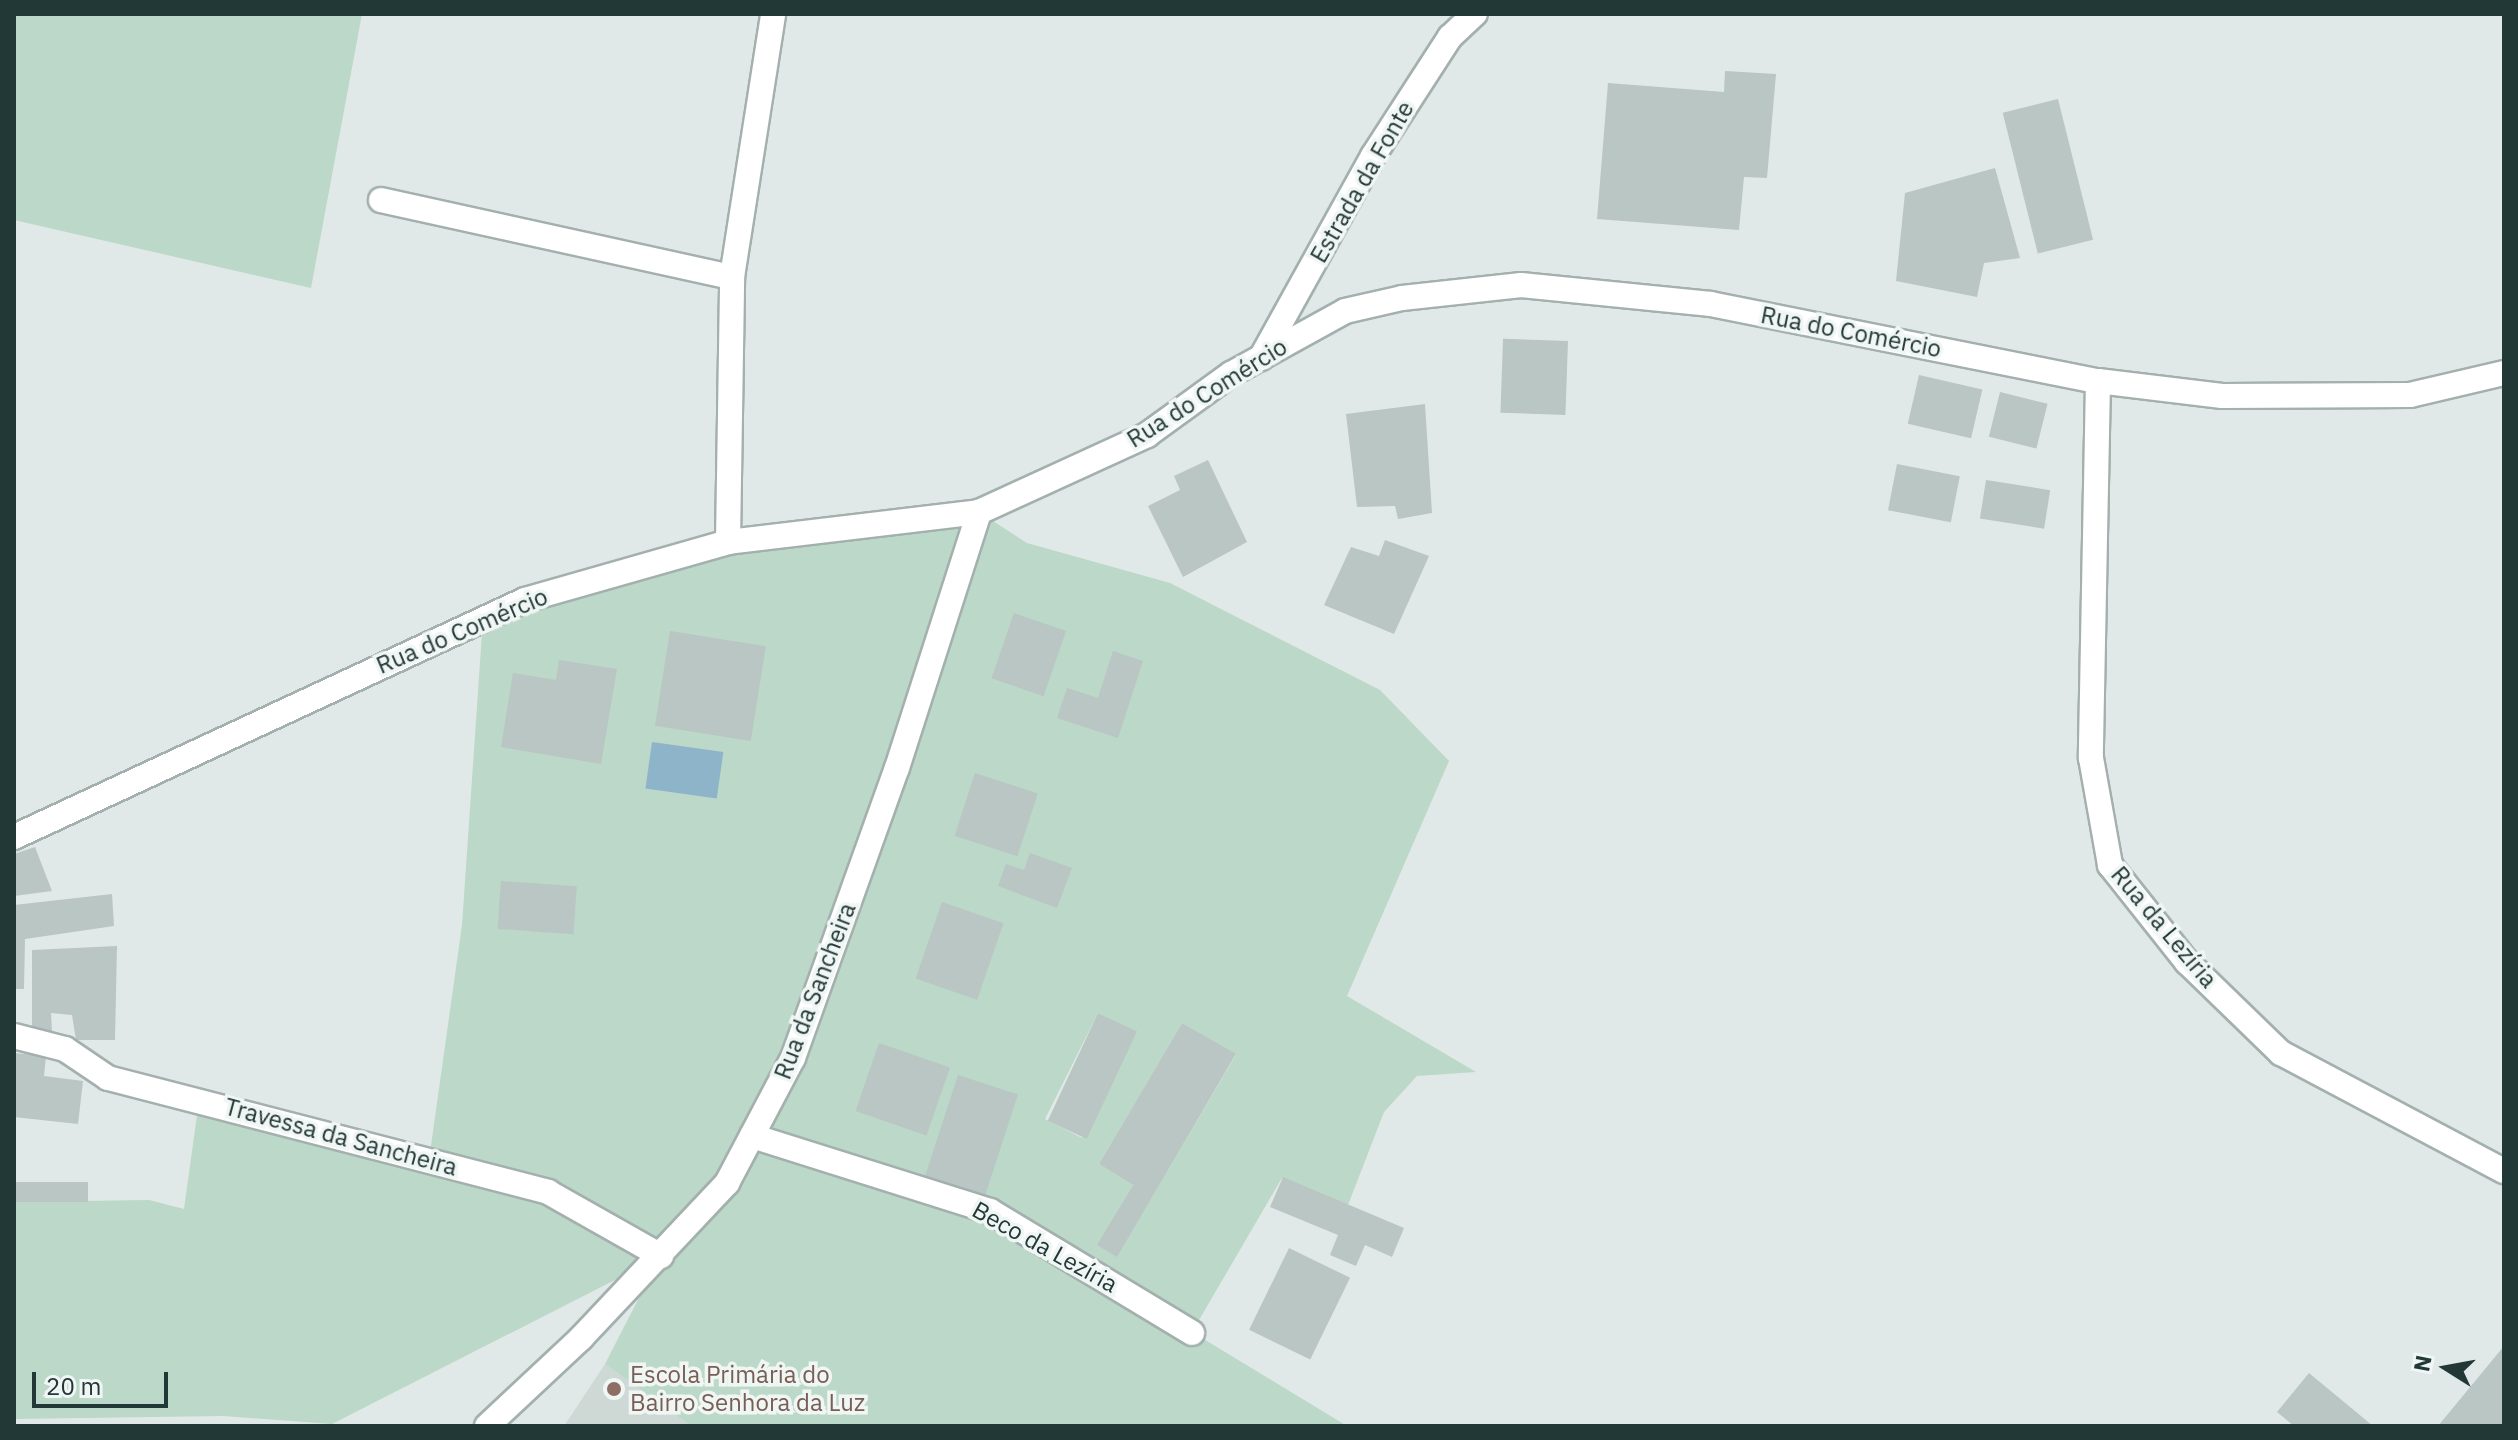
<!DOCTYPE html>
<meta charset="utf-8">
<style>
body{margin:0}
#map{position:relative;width:2518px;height:1440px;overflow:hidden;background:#e0e9e7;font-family:"IBM Plex Sans",sans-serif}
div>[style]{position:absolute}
.built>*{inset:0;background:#ced9d6}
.green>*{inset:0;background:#bbd8c8}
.water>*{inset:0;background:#8db4c9;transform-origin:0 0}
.building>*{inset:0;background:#b9c6c3;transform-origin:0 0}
.roads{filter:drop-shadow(2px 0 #a3b0ae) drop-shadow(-2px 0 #a3b0ae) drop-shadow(0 2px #a3b0ae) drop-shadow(0 -2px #a3b0ae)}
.street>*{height:24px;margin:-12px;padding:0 12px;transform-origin:12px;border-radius:12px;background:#fff}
.dots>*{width:22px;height:22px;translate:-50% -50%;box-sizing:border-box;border:4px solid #f0f6f4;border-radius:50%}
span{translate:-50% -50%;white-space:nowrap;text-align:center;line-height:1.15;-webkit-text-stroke:7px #f0f6f4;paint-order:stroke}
.street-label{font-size:24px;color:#223836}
.education-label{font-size:24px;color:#785e54}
.left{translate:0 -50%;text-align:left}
.frame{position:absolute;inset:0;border:16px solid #223836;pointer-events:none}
.north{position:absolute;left:2406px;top:1328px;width:80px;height:80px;-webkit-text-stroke:6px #f0f6f4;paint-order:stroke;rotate:281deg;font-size:22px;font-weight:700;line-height:32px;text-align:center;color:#223836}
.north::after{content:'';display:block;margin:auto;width:28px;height:36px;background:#223836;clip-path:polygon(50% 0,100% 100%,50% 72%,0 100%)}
.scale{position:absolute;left:32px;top:1372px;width:136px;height:36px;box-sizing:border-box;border:4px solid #223836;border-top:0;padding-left:10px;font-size:24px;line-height:28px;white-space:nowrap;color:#223836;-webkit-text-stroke:6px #f0f6f4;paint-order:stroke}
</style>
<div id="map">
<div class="built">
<div style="clip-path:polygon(605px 1364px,691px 1426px,564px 1426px)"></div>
</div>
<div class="green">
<div style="clip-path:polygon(14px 14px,362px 14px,311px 288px,14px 220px)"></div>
<div style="clip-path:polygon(evenodd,979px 512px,1027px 543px,1170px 583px,1380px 690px,1449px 761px,1347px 996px,1476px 1072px,1417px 1076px,1384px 1112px,1348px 1205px,1282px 1178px,1192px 1332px,1347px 1426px,691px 1426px,605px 1364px,660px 1257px,332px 1424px,223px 1416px,14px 1419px,14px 1202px,149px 1200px,184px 1209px,199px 1101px,429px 1160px,462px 925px,483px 619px,728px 542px,979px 512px,1098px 1013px,1136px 1031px,1082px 1138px,1045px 1119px,1098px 1013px,979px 512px,1182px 1023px,1236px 1055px,1117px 1256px,1098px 1245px,1133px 1185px,1099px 1164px,1182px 1023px)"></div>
</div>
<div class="water">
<div style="left:652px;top:742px;width:72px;height:47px;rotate:8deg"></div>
</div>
<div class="building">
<div style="clip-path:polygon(1725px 71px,1776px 74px,1767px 178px,1744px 177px,1739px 230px,1597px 219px,1608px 83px,1724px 92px)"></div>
<div style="left:2058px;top:99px;width:145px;height:57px;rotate:76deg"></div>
<div style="clip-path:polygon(1995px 168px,2020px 258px,1984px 263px,1977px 297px,1896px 281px,1905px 193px)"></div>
<div style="left:1568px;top:341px;width:74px;height:65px;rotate:92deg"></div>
<div style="left:1919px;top:375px;width:65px;height:50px;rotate:13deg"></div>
<div style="left:2000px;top:392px;width:49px;height:46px;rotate:14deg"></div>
<div style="clip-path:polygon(1425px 404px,1432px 513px,1398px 519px,1395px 506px,1357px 507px,1346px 414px)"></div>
<div style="clip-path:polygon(1208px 460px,1247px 542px,1183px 577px,1148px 506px,1180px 490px,1174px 476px)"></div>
<div style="left:1897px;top:464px;width:64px;height:47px;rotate:11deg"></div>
<div style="left:1986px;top:480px;width:65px;height:39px;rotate:9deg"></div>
<div style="clip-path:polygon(1385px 540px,1429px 556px,1394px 634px,1324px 605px,1351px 547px,1379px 556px)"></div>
<div style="left:1014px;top:613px;width:55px;height:69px;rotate:19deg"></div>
<div style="left:670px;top:631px;width:97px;height:96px;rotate:9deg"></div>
<div style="clip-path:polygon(1113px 651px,1143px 661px,1118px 738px,1057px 718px,1067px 688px,1098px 698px)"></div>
<div style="clip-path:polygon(559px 660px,617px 669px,601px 764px,501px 747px,513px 673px,556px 680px)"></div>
<div style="left:975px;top:773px;width:66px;height:66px;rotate:18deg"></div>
<div style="clip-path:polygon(35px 847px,52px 891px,14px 896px,14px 854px)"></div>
<div style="clip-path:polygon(1030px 853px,1072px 868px,1057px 908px,998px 886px,1006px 864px,1024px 870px)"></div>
<div style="left:501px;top:881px;width:76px;height:48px;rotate:4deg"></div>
<div style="clip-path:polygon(112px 894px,114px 926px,25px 939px,24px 989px,14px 989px,14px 905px)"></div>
<div style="left:942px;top:902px;width:65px;height:81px;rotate:19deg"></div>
<div style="clip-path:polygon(117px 946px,115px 1040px,76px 1040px,72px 1015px,51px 1013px,52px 1032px,32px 1027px,32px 950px)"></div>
<div style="left:1098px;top:1013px;width:43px;height:119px;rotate:25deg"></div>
<div style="clip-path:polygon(1182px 1023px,1236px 1054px,1117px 1257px,1097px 1245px,1133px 1185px,1099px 1164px)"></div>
<div style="left:879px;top:1043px;width:75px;height:72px;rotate:19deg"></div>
<div style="clip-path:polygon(14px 1053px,46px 1056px,44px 1076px,83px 1081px,78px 1124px,14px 1117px)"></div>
<div style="left:958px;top:1075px;width:63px;height:109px;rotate:18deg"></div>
<div style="clip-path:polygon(1283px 1177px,1404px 1228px,1392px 1257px,1365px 1245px,1356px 1266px,1330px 1255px,1338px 1235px,1270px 1207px)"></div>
<div style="left:88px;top:1182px;width:20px;height:74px;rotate:90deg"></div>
<div style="left:1289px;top:1248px;width:68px;height:91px;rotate:26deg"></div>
<div style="clip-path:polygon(2504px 1346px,2504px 1426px,2438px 1426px)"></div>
<div style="clip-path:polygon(2309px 1373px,2373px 1426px,2294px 1426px,2277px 1412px)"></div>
</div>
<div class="roads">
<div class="street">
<div style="left:381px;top:200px;width:359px;rotate:12.4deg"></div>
<div style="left:1261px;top:358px;width:231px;rotate:-61deg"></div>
<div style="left:1373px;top:156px;width:142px;rotate:-57.1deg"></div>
<div style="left:1450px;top:37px;width:34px;rotate:-43deg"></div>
<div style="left:2098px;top:381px;width:377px;rotate:91.1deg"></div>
<div style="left:2091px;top:758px;width:109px;rotate:79.9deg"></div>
<div style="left:2110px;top:865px;width:124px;rotate:51.6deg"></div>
<div style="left:2187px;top:962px;width:131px;rotate:44.1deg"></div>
<div style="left:2281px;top:1053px;width:252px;rotate:27.9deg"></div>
<div style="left:728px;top:542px;width:265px;rotate:-89.1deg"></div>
<div style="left:732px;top:277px;width:266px;rotate:-81.1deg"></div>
<div style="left:14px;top:837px;width:563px;rotate:-24.88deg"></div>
<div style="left:525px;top:600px;width:211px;rotate:-15.9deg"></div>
<div style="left:728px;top:542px;width:253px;rotate:-6.8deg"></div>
<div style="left:979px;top:512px;width:185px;rotate:-24.6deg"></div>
<div style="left:1147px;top:435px;width:104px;rotate:-36deg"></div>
<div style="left:1231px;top:374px;width:130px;rotate:-28.9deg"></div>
<div style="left:1345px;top:311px;width:58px;rotate:-12.8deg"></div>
<div style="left:1402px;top:298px;width:120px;rotate:-6.2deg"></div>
<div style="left:1521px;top:285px;width:191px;rotate:5.7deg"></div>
<div style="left:1711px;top:304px;width:395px;rotate:11.3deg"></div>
<div style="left:2098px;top:381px;width:125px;rotate:6.9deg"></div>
<div style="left:2222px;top:396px;width:188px;rotate:-0.3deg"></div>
<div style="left:2410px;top:395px;width:97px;rotate:-13.2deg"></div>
<div style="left:14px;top:1036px;width:53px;rotate:14.3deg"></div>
<div style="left:65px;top:1049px;width:52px;rotate:34deg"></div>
<div style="left:108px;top:1078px;width:455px;rotate:14.5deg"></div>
<div style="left:548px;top:1192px;width:130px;rotate:29.5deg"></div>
<div style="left:752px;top:1136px;width:250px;rotate:17.5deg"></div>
<div style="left:990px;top:1211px;width:236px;rotate:31.1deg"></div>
<div style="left:487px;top:1426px;width:129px;rotate:-43.1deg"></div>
<div style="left:581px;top:1338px;width:213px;rotate:-46.7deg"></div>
<div style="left:727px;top:1183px;width:141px;rotate:-62.2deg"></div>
<div style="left:793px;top:1058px;width:308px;rotate:-70.3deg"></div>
<div style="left:897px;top:768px;width:269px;rotate:-72.2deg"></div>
</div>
</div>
<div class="dots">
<div style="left:614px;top:1389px;background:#8d6e63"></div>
</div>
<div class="street-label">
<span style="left:1362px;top:182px;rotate:-60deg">Estrada da Fonte</span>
<span style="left:1851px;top:332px;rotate:11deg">Rua do Comércio</span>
<span style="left:1207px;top:393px;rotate:-32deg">Rua do Comércio</span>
<span style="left:462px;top:631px;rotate:-23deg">Rua do Comércio</span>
<span style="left:2164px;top:927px;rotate:50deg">Rua da Lezíria</span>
<span style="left:815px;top:991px;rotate:-69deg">Rua da Sancheira</span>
<span style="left:341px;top:1137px;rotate:15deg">Travessa da Sancheira</span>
<span style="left:1045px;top:1247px;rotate:29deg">Beco da Lezíria</span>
</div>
<div class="education-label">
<span class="left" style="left:630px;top:1389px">Escola Primária do<br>Bairro Senhora da Luz</span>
</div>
<div class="frame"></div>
<div class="north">N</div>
<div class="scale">20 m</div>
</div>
